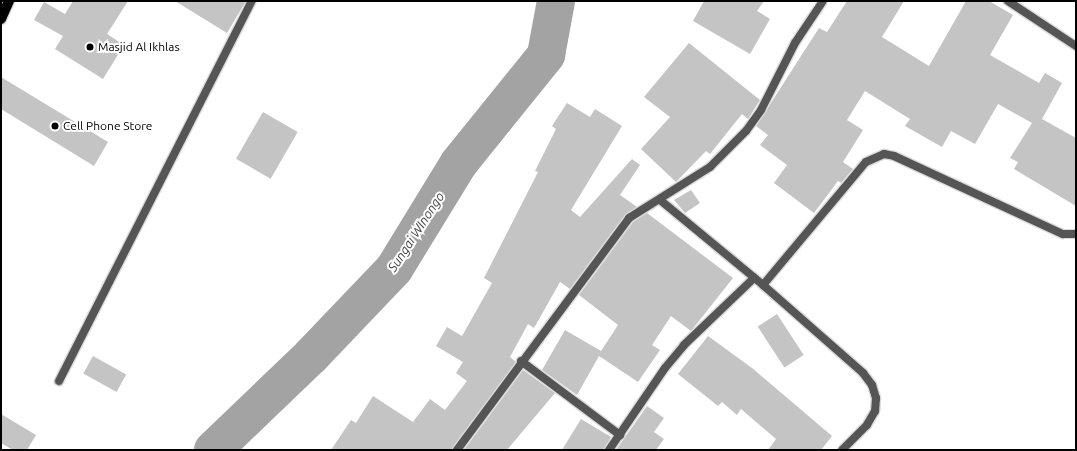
<!DOCTYPE html>
<style>
body{margin:0}
#map{position:relative;width:1077px;height:451px;overflow:hidden;background:#fff;font-family:Ubuntu,sans-serif}
div>[style]{position:absolute}
.river>*{height:38px;margin:-19px;padding:0 19px;transform-origin:19px;border-radius:19px;background:#a3a3a3}
.building>*{inset:0;background:#c4c4c4;transform-origin:0 0}
.roads{filter:drop-shadow(1px 0 #dbdbdb) drop-shadow(-1px 0 #dbdbdb) drop-shadow(0 1px #dbdbdb) drop-shadow(0 -1px #dbdbdb)}
.street>*{height:8px;margin:-4px;padding:0 4px;transform-origin:4px;border-radius:4px;background:#555}
.primary>*{height:10px;margin:-5px;padding:0 5px;transform-origin:5px;border-radius:5px;background:#000}
.dots>*{width:11px;height:11px;translate:-50% -50%;box-sizing:border-box;border:2px solid #fff;border-radius:50%}
span{translate:-50% -50%;white-space:nowrap;text-align:center;line-height:1.15;-webkit-text-stroke:4px #fff;paint-order:stroke}
.poi-label{font-size:12px;color:#000}
.left{translate:0 -50%;text-align:left}
.water-label{font-size:13px;color:#444;font-style:italic}
.frame{position:absolute;inset:0;border:2px solid #000;pointer-events:none}
</style>
<div id="map">
<div class="river">
<div style="left:213px;top:450px;width:136px;rotate:-43.8deg"></div>
<div style="left:311px;top:356px;width:120px;rotate:-46.3deg"></div>
<div style="left:394px;top:269px;width:124px;rotate:-58.5deg"></div>
<div style="left:459px;top:163px;width:139px;rotate:-51.1deg"></div>
<div style="left:546px;top:55px;width:55px;rotate:-79.5deg"></div>
</div>
<div class="building">
<div style="clip-path:polygon(73px 1px,128px 1px,107px 34px,124px 45px,103px 79px,55px 49px,63px 36px,34px 20px,44px 2px,65px 14px)"></div>
<div style="clip-path:polygon(175px 1px,246px 1px,227px 33px)"></div>
<div style="clip-path:polygon(704px 1px,764px 1px,757px 11px,770px 19px,750px 54px,693px 21px)"></div>
<div style="clip-path:polygon(847px 1px,904px 1px,882px 37px,929px 66px,966px 1px,989px 1px,1013px 15px,990px 55px,1039px 83px,1045px 73px,1062px 83px,1042px 119px,1076px 138px,1076px 206px,1014px 169px,1018px 162px,1010px 158px,1032px 123px,998px 104px,975px 144px,951px 131px,942px 147px,905px 126px,910px 119px,865px 91px,847px 120px,863px 130px,843px 162px,853px 169px,841px 183px,838px 181px,814px 213px,774px 183px,787px 165px,760px 145px,768px 135px,756px 126px,819px 28px,827px 32px)"></div>
<div style="clip-path:polygon(689px 43px,760px 100px,748px 119px,742px 114px,710px 154px,706px 151px,676px 182px,641px 149px,670px 117px,644px 97px)"></div>
<div style="clip-path:polygon(1px 77px,108px 142px,94px 166px,1px 109px)"></div>
<div style="clip-path:polygon(567px 103px,590px 117px,595px 109px,622px 126px,571px 210px,580px 217px,632px 159px,640px 165px,620px 195px,637px 207px,625px 215px,570px 289px,560px 282px,534px 328px,528px 324px,510px 357px,516px 362px,452px 450px,331px 450px,351px 420px,356px 423px,373px 396px,413px 422px,430px 399px,445px 410px,467px 381px,456px 373px,463px 362px,436px 346px,447px 327px,462px 336px,492px 283px,484px 278px,538px 172px,535px 171px,556px 129px,552px 126px)"></div>
<div style="left:263px;top:112px;width:40px;height:54px;rotate:30deg"></div>
<div style="clip-path:polygon(691px 190px,700px 203px,685px 213px,674px 200px)"></div>
<div style="clip-path:polygon(647px 213px,733px 278px,691px 331px,671px 316px,652px 345px,660px 350px,638px 382px,599px 356px,577px 395px,542px 370px,565px 330px,601px 351px,618px 325px,579px 295px,633px 222px)"></div>
<div style="left:777px;top:314px;width:49px;height:23px;rotate:57deg"></div>
<div style="clip-path:polygon(708px 336px,752px 368px,832px 436px,821px 450px,768px 450px,776px 439px,741px 409px,737px 415px,722px 402px,718px 406px,678px 374px)"></div>
<div style="left:93px;top:356px;width:38px;height:20px;rotate:29deg"></div>
<div style="clip-path:polygon(523px 370px,555px 393px,507px 450px,464px 450px)"></div>
<div style="clip-path:polygon(647px 406px,664px 418px,654px 432px,664px 439px,656px 450px,616px 450px)"></div>
<div style="clip-path:polygon(1px 414px,36px 435px,27px 450px,13px 450px,1px 443px)"></div>
<div style="clip-path:polygon(581px 419px,611px 437px,604px 450px,562px 450px)"></div>
</div>
<div class="roads">
<div class="street">
<div style="left:1008px;top:1px;width:82px;rotate:33.5deg"></div>
<div style="left:660px;top:200px;width:134px;rotate:39.5deg"></div>
<div style="left:763px;top:285px;width:133px;rotate:41.3deg"></div>
<div style="left:863px;top:373px;width:15px;rotate:53deg"></div>
<div style="left:872px;top:385px;width:14px;rotate:73deg"></div>
<div style="left:876px;top:398px;width:13px;rotate:94deg"></div>
<div style="left:875px;top:411px;width:16px;rotate:120deg"></div>
<div style="left:867px;top:425px;width:35px;rotate:135deg"></div>
<div style="left:763px;top:285px;width:160px;rotate:-50.1deg"></div>
<div style="left:866px;top:162px;width:20px;rotate:-24deg"></div>
<div style="left:884px;top:154px;width:10px;rotate:11deg"></div>
<div style="left:894px;top:156px;width:186px;rotate:24.8deg"></div>
<div style="left:1063px;top:234px;width:13px"></div>
<div style="left:521px;top:361px;width:124px;rotate:36.8deg"></div>
<div style="left:59px;top:381px;width:426px;rotate:-63.1deg"></div>
<div style="left:457px;top:450px;width:289px;rotate:-53.4deg"></div>
<div style="left:629px;top:218px;width:96px;rotate:-32.2deg"></div>
<div style="left:710px;top:167px;width:51px;rotate:-45deg"></div>
<div style="left:746px;top:131px;width:26px;rotate:-54deg"></div>
<div style="left:761px;top:110px;width:75px;rotate:-63.1deg"></div>
<div style="left:795px;top:43px;width:50px;rotate:-56.3deg"></div>
<div style="left:609px;top:450px;width:99px;rotate:-55.7deg"></div>
<div style="left:665px;top:368px;width:30px;rotate:-50deg"></div>
<div style="left:684px;top:345px;width:97px;rotate:-43.7deg"></div>
</div>
<div class="primary">
<div style="left:1px;top:19px;width:20px;rotate:-66deg"></div>
</div>
</div>
<div class="dots">
<div style="left:90px;top:47px;background:#000"></div>
<div style="left:55px;top:126px;background:#000"></div>
</div>
<div class="poi-label">
<span class="left" style="left:98px;top:47px">Masjid Al Ikhlas</span>
<span class="left" style="left:63px;top:126px">Cell Phone Store</span>
</div>
<div class="water-label">
<span style="left:416px;top:232px;rotate:-57deg">Sungai WInongo</span>
</div>
<div class="frame"></div>
</div>
